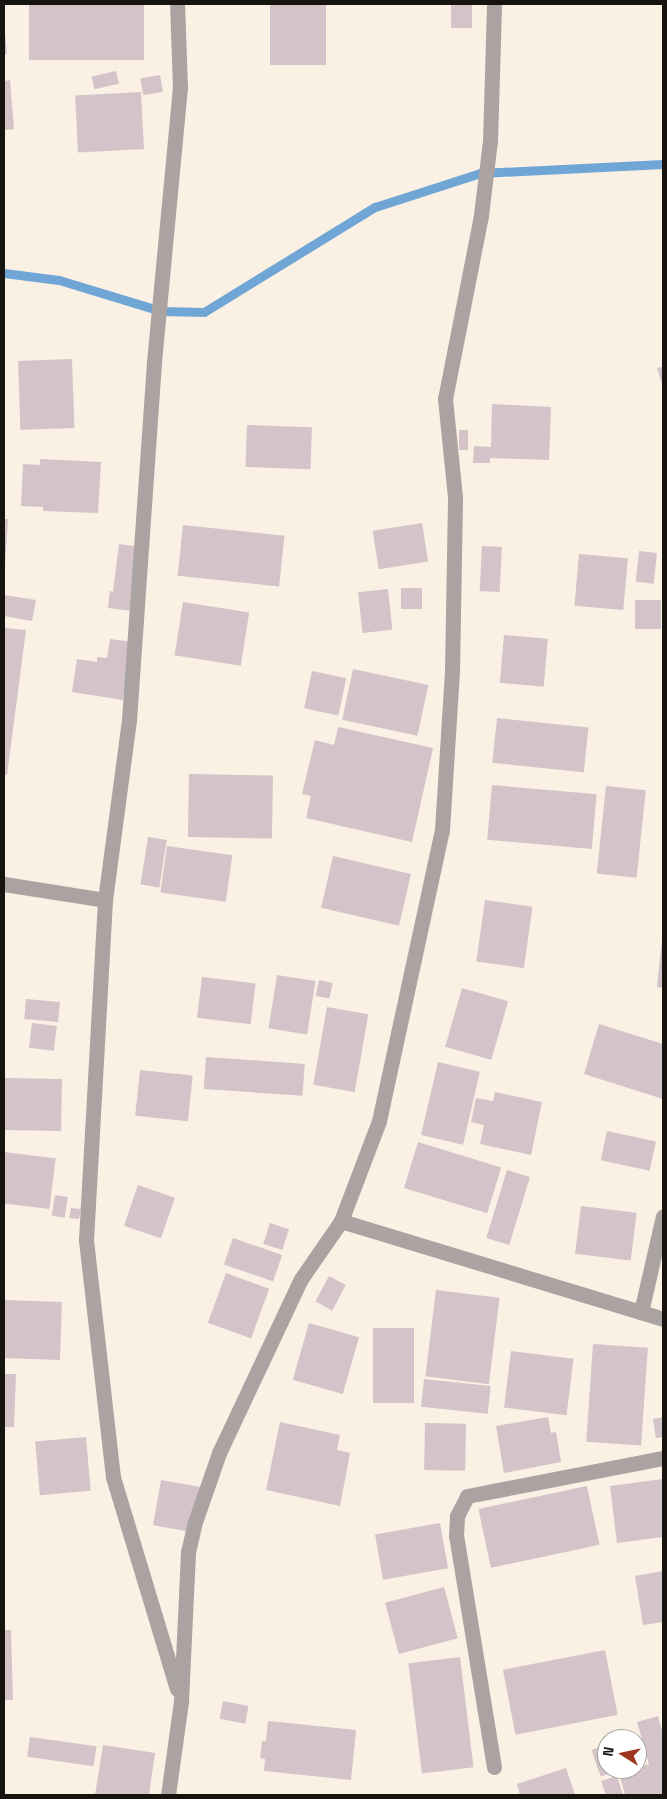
<!DOCTYPE html>
<style>
body{margin:0}
#map{position:relative;width:667px;height:1799px;overflow:hidden;background:#faf0e4;font-family:"Space Grotesk",sans-serif}
div>[style]{position:absolute}
.stream>*{height:9px;margin:-4.5px;padding:0 4.5px;transform-origin:4.5px;border-radius:4.5px;background:#6fa6d5}
.building>*{inset:0;background:#d4c3c8;transform-origin:0 0}
.street>*{height:15px;margin:-7.5px;padding:0 7.5px;transform-origin:7.5px;border-radius:7.5px;background:#aaa3a1}
span{translate:-50% -50%;white-space:nowrap;text-align:center;line-height:1.15;-webkit-text-stroke:5px #fff;paint-order:stroke}
.frame{position:absolute;inset:0;border:5px solid #17140f;pointer-events:none}
.north{position:absolute;left:597px;top:1729px;width:50px;height:50px;box-sizing:border-box;background:#fff;border:1px solid #a2a19f;border-radius:50%;rotate:280deg;font-size:14px;font-weight:700;line-height:20px;text-align:center;color:#17140f}
.north::after{content:'';display:block;margin:auto;width:18px;height:22px;background:#9e351e;clip-path:polygon(50% 0,100% 100%,50% 72%,0 100%)}
</style>
<div id="map">
<div class="stream">
<div style="left:4px;top:273px;width:55px;rotate:7.3deg"></div>
<div style="left:59px;top:280px;width:107px;rotate:16.9deg"></div>
<div style="left:161px;top:311px;width:43px;rotate:1.3deg"></div>
<div style="left:204px;top:312px;width:201px;rotate:-31.6deg"></div>
<div style="left:375px;top:207px;width:110px;rotate:-17.9deg"></div>
<div style="left:480px;top:173px;width:183px;rotate:-2.8deg"></div>
</div>
<div class="building">
<div style="left:29px;top:4px;width:115px;height:56px"></div>
<div style="left:270px;top:4px;width:56px;height:61px"></div>
<div style="left:451px;top:4px;width:21px;height:24px"></div>
<div style="clip-path:polygon(4px 22px,7px 54px,4px 54px)"></div>
<div style="left:116px;top:71px;width:13px;height:25px;rotate:77deg"></div>
<div style="left:160px;top:75px;width:17px;height:20px;rotate:80deg"></div>
<div style="clip-path:polygon(10px 80px,14px 129px,4px 130px,4px 81px)"></div>
<div style="left:141px;top:92px;width:57px;height:66px;rotate:87deg"></div>
<div style="left:72px;top:359px;width:69px;height:54px;rotate:88deg"></div>
<div style="clip-path:polygon(663px 367px,663px 387px,657px 368px)"></div>
<div style="clip-path:polygon(492px 404px,551px 407px,549px 460px,490px 458px,490px 463px,473px 463px,474px 446px,491px 447px)"></div>
<div style="left:247px;top:425px;width:65px;height:42px;rotate:2deg"></div>
<div style="left:459px;top:430px;width:9px;height:20px"></div>
<div style="clip-path:polygon(40px 459px,101px 462px,98px 513px,43px 511px,43px 507px,21px 506px,23px 464px,40px 465px)"></div>
<div style="clip-path:polygon(4px 519px,8px 519px,5px 565px,4px 565px)"></div>
<div style="left:422px;top:523px;width:39px;height:50px;rotate:81deg"></div>
<div style="left:183px;top:525px;width:102px;height:51px;rotate:6deg"></div>
<div style="clip-path:polygon(119px 544px,141px 547px,133px 611px,108px 608px,110px 591px,113px 592px)"></div>
<div style="left:482px;top:546px;width:20px;height:45px;rotate:3deg"></div>
<div style="left:639px;top:551px;width:18px;height:31px;rotate:6deg"></div>
<div style="left:579px;top:554px;width:49px;height:52px;rotate:5deg"></div>
<div style="left:401px;top:588px;width:21px;height:21px"></div>
<div style="left:388px;top:589px;width:41px;height:30px;rotate:84deg"></div>
<div style="clip-path:polygon(4px 595px,36px 600px,32px 621px,4px 616px)"></div>
<div style="left:635px;top:600px;width:26px;height:29px"></div>
<div style="left:183px;top:602px;width:67px;height:54px;rotate:9deg"></div>
<div style="clip-path:polygon(4px 628px,26px 630px,7px 775px,4px 775px)"></div>
<div style="left:504px;top:635px;width:44px;height:48px;rotate:5deg"></div>
<div style="clip-path:polygon(110px 639px,132px 642px,123px 700px,72px 692px,77px 659px,97px 662px,97px 657px,107px 658px)"></div>
<div style="left:353px;top:669px;width:77px;height:52px;rotate:12deg"></div>
<div style="left:312px;top:671px;width:35px;height:38px;rotate:12deg"></div>
<div style="left:497px;top:718px;width:92px;height:45px;rotate:6deg"></div>
<div style="clip-path:polygon(338px 727px,433px 748px,412px 842px,306px 818px,311px 796px,302px 794px,315px 740px,334px 745px)"></div>
<div style="left:189px;top:774px;width:84px;height:63px;rotate:1deg"></div>
<div style="left:492px;top:785px;width:105px;height:55px;rotate:5deg"></div>
<div style="left:606px;top:786px;width:40px;height:88px;rotate:6deg"></div>
<div style="left:148px;top:837px;width:19px;height:48px;rotate:9deg"></div>
<div style="left:167px;top:846px;width:66px;height:47px;rotate:8deg"></div>
<div style="left:333px;top:856px;width:80px;height:53px;rotate:13deg"></div>
<div style="left:485px;top:900px;width:48px;height:62px;rotate:8deg"></div>
<div style="clip-path:polygon(662px 940px,663px 940px,663px 988px,657px 987px)"></div>
<div style="left:277px;top:975px;width:39px;height:54px;rotate:9deg"></div>
<div style="left:202px;top:977px;width:54px;height:41px;rotate:7deg"></div>
<div style="left:319px;top:980px;width:14px;height:16px;rotate:12deg"></div>
<div style="left:462px;top:988px;width:48px;height:61px;rotate:16deg"></div>
<div style="left:26px;top:999px;width:34px;height:20px;rotate:5deg"></div>
<div style="left:327px;top:1007px;width:42px;height:79px;rotate:10deg"></div>
<div style="left:32px;top:1023px;width:25px;height:25px;rotate:7deg"></div>
<div style="clip-path:polygon(599px 1024px,663px 1044px,663px 1099px,584px 1074px)"></div>
<div style="left:206px;top:1057px;width:99px;height:32px;rotate:4deg"></div>
<div style="left:438px;top:1062px;width:43px;height:75px;rotate:13deg"></div>
<div style="left:140px;top:1070px;width:53px;height:46px;rotate:6deg"></div>
<div style="left:4px;top:1078px;width:58px;height:52px;rotate:1deg"></div>
<div style="clip-path:polygon(495px 1092px,542px 1102px,531px 1155px,480px 1144px,484px 1125px,471px 1122px,476px 1098px,493px 1101px)"></div>
<div style="left:607px;top:1131px;width:50px;height:30px;rotate:12deg"></div>
<div style="left:418px;top:1142px;width:87px;height:48px;rotate:17deg"></div>
<div style="left:4px;top:1152px;width:52px;height:51px;rotate:7deg"></div>
<div style="left:507px;top:1170px;width:24px;height:71px;rotate:17deg"></div>
<div style="left:138px;top:1185px;width:39px;height:43px;rotate:19deg"></div>
<div style="left:55px;top:1195px;width:13px;height:21px;rotate:9deg"></div>
<div style="left:581px;top:1206px;width:56px;height:48px;rotate:7deg"></div>
<div style="clip-path:polygon(71px 1208px,81px 1209px,79px 1219px,69px 1218px)"></div>
<div style="left:270px;top:1223px;width:20px;height:22px;rotate:18deg"></div>
<div style="left:233px;top:1238px;width:52px;height:28px;rotate:19deg"></div>
<div style="left:226px;top:1273px;width:46px;height:53px;rotate:20deg"></div>
<div style="left:329px;top:1276px;width:19px;height:29px;rotate:28deg"></div>
<div style="left:436px;top:1290px;width:64px;height:87px;rotate:7deg"></div>
<div style="left:4px;top:1300px;width:58px;height:58px;rotate:2deg"></div>
<div style="left:309px;top:1323px;width:52px;height:59px;rotate:16deg"></div>
<div style="left:373px;top:1328px;width:41px;height:75px"></div>
<div style="left:593px;top:1344px;width:55px;height:98px;rotate:4deg"></div>
<div style="left:511px;top:1351px;width:63px;height:57px;rotate:7deg"></div>
<div style="clip-path:polygon(4px 1374px,16px 1374px,14px 1427px,4px 1427px)"></div>
<div style="left:424px;top:1379px;width:67px;height:28px;rotate:6deg"></div>
<div style="clip-path:polygon(548px 1417px,551px 1433px,556px 1432px,561px 1462px,504px 1473px,496px 1426px)"></div>
<div style="clip-path:polygon(663px 1417px,663px 1437px,656px 1438px,653px 1419px)"></div>
<div style="clip-path:polygon(280px 1422px,340px 1435px,337px 1450px,350px 1453px,340px 1506px,266px 1490px)"></div>
<div style="left:425px;top:1423px;width:41px;height:47px;rotate:1deg"></div>
<div style="left:86px;top:1437px;width:54px;height:51px;rotate:85deg"></div>
<div style="clip-path:polygon(663px 1479px,663px 1537px,617px 1543px,610px 1486px)"></div>
<div style="left:161px;top:1480px;width:39px;height:46px;rotate:10deg"></div>
<div style="left:587px;top:1486px;width:60px;height:111px;rotate:78deg"></div>
<div style="left:440px;top:1523px;width:46px;height:66px;rotate:80deg"></div>
<div style="clip-path:polygon(663px 1571px,663px 1622px,643px 1625px,635px 1576px)"></div>
<div style="left:444px;top:1587px;width:53px;height:61px;rotate:75deg"></div>
<div style="clip-path:polygon(4px 1630px,11px 1630px,13px 1700px,4px 1700px)"></div>
<div style="left:605px;top:1650px;width:66px;height:104px;rotate:79deg"></div>
<div style="left:460px;top:1657px;width:111px;height:52px;rotate:83deg"></div>
<div style="left:223px;top:1701px;width:26px;height:18px;rotate:11deg"></div>
<div style="clip-path:polygon(658px 1716px,663px 1734px,663px 1795px,625px 1795px,618px 1769px,637px 1769px,637px 1760px,639px 1767px,649px 1764px,637px 1722px)"></div>
<div style="clip-path:polygon(268px 1721px,356px 1730px,351px 1780px,264px 1771px,265px 1759px,260px 1758px,262px 1741px,266px 1741px)"></div>
<div style="clip-path:polygon(630px 1730px,632px 1739px,610px 1739px,609px 1735px)"></div>
<div style="left:30px;top:1737px;width:67px;height:20px;rotate:8deg"></div>
<div style="clip-path:polygon(103px 1745px,155px 1753px,149px 1795px,95px 1795px)"></div>
<div style="left:600px;top:1747px;width:28px;height:9px;rotate:71deg"></div>
<div style="clip-path:polygon(566px 1768px,575px 1795px,520px 1795px,517px 1784px)"></div>
<div style="clip-path:polygon(617px 1776px,623px 1795px,606px 1795px,601px 1781px)"></div>
</div>
<div class="street">
<div style="left:4px;top:884px;width:102px;rotate:9deg"></div>
<div style="left:341px;top:1221px;width:337px;rotate:16.9deg"></div>
<div style="left:641px;top:1312px;width:98px;rotate:-77.1deg"></div>
<div style="left:177px;top:1689px;width:221px;rotate:-106.8deg"></div>
<div style="left:113px;top:1477px;width:239px;rotate:-96.5deg"></div>
<div style="left:86px;top:1240px;width:341px;rotate:-86.8deg"></div>
<div style="left:105px;top:900px;width:182px;rotate:-82.4deg"></div>
<div style="left:129px;top:720px;width:359px;rotate:-86deg"></div>
<div style="left:154px;top:362px;width:275px;rotate:-84.6deg"></div>
<div style="left:180px;top:88px;width:84px;rotate:-92deg"></div>
<div style="left:494px;top:1767px;width:234px;rotate:-99.3deg"></div>
<div style="left:456px;top:1536px;width:20px;rotate:-87deg"></div>
<div style="left:457px;top:1516px;width:22px;rotate:-63deg"></div>
<div style="left:467px;top:1496px;width:200px;rotate:-11deg"></div>
<div style="left:168px;top:1795px;width:95px;rotate:-82.1deg"></div>
<div style="left:181px;top:1701px;width:149px;rotate:-87.3deg"></div>
<div style="left:188px;top:1552px;width:31px;rotate:-77deg"></div>
<div style="left:195px;top:1522px;width:73px;rotate:-70.8deg"></div>
<div style="left:219px;top:1453px;width:192px;rotate:-64.8deg"></div>
<div style="left:301px;top:1279px;width:70px;rotate:-55.4deg"></div>
<div style="left:341px;top:1221px;width:107px;rotate:-69.2deg"></div>
<div style="left:379px;top:1121px;width:298px;rotate:-77.8deg"></div>
<div style="left:442px;top:830px;width:158px;rotate:-86.4deg"></div>
<div style="left:452px;top:672px;width:175px;rotate:-89deg"></div>
<div style="left:455px;top:497px;width:99px;rotate:-95.8deg"></div>
<div style="left:445px;top:399px;width:187px;rotate:-78.9deg"></div>
<div style="left:481px;top:215px;width:75px;rotate:-83.1deg"></div>
<div style="left:490px;top:141px;width:137px;rotate:-88.3deg"></div>
</div>
<div class="frame"></div>
<div class="north">N</div>
</div>
